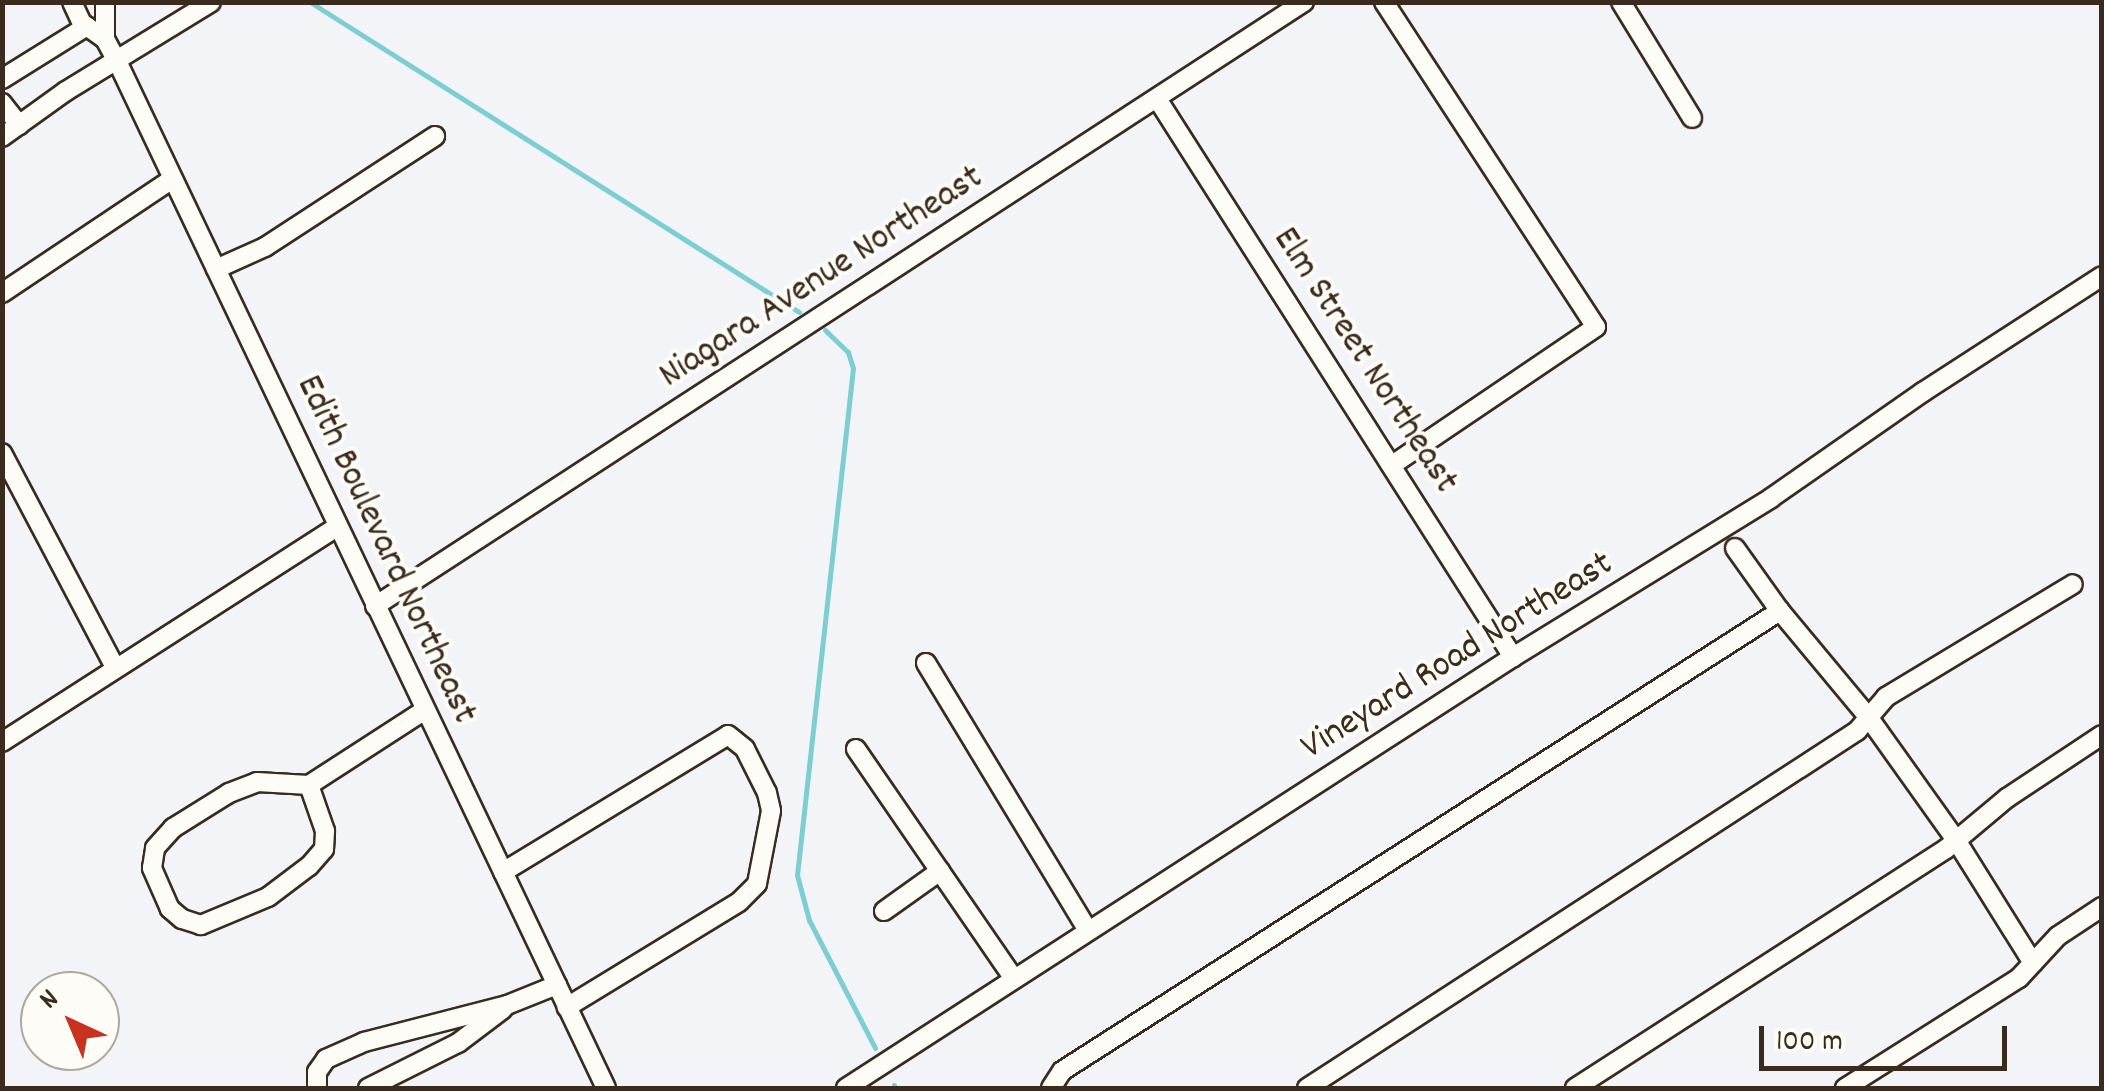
<!DOCTYPE html>
<style>
body{margin:0}
#map{position:relative;width:2104px;height:1091px;overflow:hidden;background:#f3f4f8;font-family:Dekko,sans-serif}
div>[style]{position:absolute}
.stream>*{height:5px;margin:-2.5px;padding:0 2.5px;transform-origin:2.5px;border-radius:2.5px;background:#7cced3}
.roads{filter:drop-shadow(2px 0 #3b2a1e) drop-shadow(-2px 0 #3b2a1e) drop-shadow(0 2px #3b2a1e) drop-shadow(0 -2px #3b2a1e)}
.minor>*{height:18px;margin:-9px;padding:0 9px;transform-origin:9px;border-radius:9px;background:#fdfcf7}
span{translate:-50% -50%;white-space:nowrap;text-align:center;line-height:1.15;-webkit-text-stroke:8px #fdfcf7;paint-order:stroke}
.street-label{font-size:38px;color:#3b2a1e}
.frame{position:absolute;inset:0;border:5px solid #3b2a1e;pointer-events:none}
.north{position:absolute;left:20px;top:971px;width:100px;height:100px;box-sizing:border-box;background:#fdfcf7;border:2px solid #afa8a0;border-radius:50%;rotate:316deg;font-size:28px;font-weight:700;line-height:40px;text-align:center;color:#3b2a1e}
.north::after{content:'';display:block;margin:auto;width:35px;height:45px;background:#c8321e;clip-path:polygon(50% 0,100% 100%,50% 72%,0 100%)}
.scale{position:absolute;left:1759px;top:1026px;width:248px;height:45px;box-sizing:border-box;border:5px solid #3b2a1e;border-top:0;padding-left:12px;font-size:30px;line-height:35px;white-space:nowrap;color:#3b2a1e;-webkit-text-stroke:8px #fdfcf7;paint-order:stroke}
</style>
<div id="map">
<div class="stream">
<div style="left:310px;top:2px;width:579px;rotate:32.37deg"></div>
<div style="left:825px;top:330px;width:32px;rotate:44deg"></div>
<div style="left:848px;top:352px;width:17px;rotate:73deg"></div>
<div style="left:853px;top:368px;width:510px;rotate:96.3deg"></div>
<div style="left:797px;top:875px;width:47px;rotate:75.1deg"></div>
<div style="left:809px;top:920px;width:144px;rotate:62.7deg"></div>
<div style="left:894px;top:1085px;width:3px;rotate:72deg"></div>
</div>
<div class="roads">
<div class="minor">
<div style="left:72px;top:2px;width:23px;rotate:65deg"></div>
<div style="left:82px;top:23px;width:28px;rotate:35deg"></div>
<div style="left:105px;top:39px;width:27px;rotate:62deg"></div>
<div style="left:118px;top:63px;width:1135px;rotate:64.54deg"></div>
<div style="left:105px;top:2px;width:37px;rotate:90deg"></div>
<div style="left:1384px;top:2px;width:388px;rotate:56.9deg"></div>
<div style="left:1596px;top:327px;width:246px;rotate:145.9deg"></div>
<div style="left:1621px;top:2px;width:136px;rotate:58.5deg"></div>
<div style="left:2px;top:79px;width:100px;rotate:-31.9deg"></div>
<div style="left:1158px;top:100px;width:661px;rotate:57.49deg"></div>
<div style="left:2px;top:103px;width:28px;rotate:52deg"></div>
<div style="left:2px;top:137px;width:79px;rotate:-35.7deg"></div>
<div style="left:66px;top:91px;width:170px;rotate:-31.5deg"></div>
<div style="left:216px;top:269px;width:54px;rotate:-24.2deg"></div>
<div style="left:265px;top:247px;width:203px;rotate:-33.1deg"></div>
<div style="left:2px;top:293px;width:205px;rotate:-33.8deg"></div>
<div style="left:2px;top:453px;width:242px;rotate:62.2deg"></div>
<div style="left:1735px;top:548px;width:77px;rotate:54.5deg"></div>
<div style="left:375px;top:606px;width:1108px;rotate:-33.03deg"></div>
<div style="left:926px;top:663px;width:313px;rotate:58.8deg"></div>
<div style="left:2px;top:742px;width:399px;rotate:-32.7deg"></div>
<div style="left:856px;top:749px;width:279px;rotate:55.5deg"></div>
<div style="left:309px;top:785px;width:49px;rotate:70.8deg"></div>
<div style="left:325px;top:831px;width:18px;rotate:93deg"></div>
<div style="left:324px;top:849px;width:23px;rotate:131deg"></div>
<div style="left:309px;top:866px;width:51px;rotate:142.9deg"></div>
<div style="left:268px;top:897px;width:73px;rotate:157.3deg"></div>
<div style="left:201px;top:925px;width:20px;rotate:-162deg"></div>
<div style="left:182px;top:919px;width:16px;rotate:-140deg"></div>
<div style="left:170px;top:909px;width:45px;rotate:-113.7deg"></div>
<div style="left:152px;top:868px;width:20px;rotate:-81deg"></div>
<div style="left:155px;top:848px;width:27px;rotate:-48deg"></div>
<div style="left:173px;top:828px;width:66px;rotate:-32deg"></div>
<div style="left:229px;top:793px;width:30px;rotate:-21deg"></div>
<div style="left:257px;top:782px;width:52px;rotate:3.3deg"></div>
<div style="left:309px;top:785px;width:138px;rotate:-32.9deg"></div>
<div style="left:503px;top:872px;width:263px;rotate:-31.3deg"></div>
<div style="left:728px;top:735px;width:22px;rotate:39deg"></div>
<div style="left:745px;top:749px;width:49px;rotate:63.4deg"></div>
<div style="left:767px;top:793px;width:18px;rotate:77deg"></div>
<div style="left:771px;top:811px;width:74px;rotate:100.9deg"></div>
<div style="left:757px;top:884px;width:25px;rotate:135deg"></div>
<div style="left:739px;top:902px;width:202px;rotate:148.6deg"></div>
<div style="left:884px;top:911px;width:69px;rotate:-35.5deg"></div>
<div style="left:317px;top:1088px;width:16px;rotate:-90deg"></div>
<div style="left:317px;top:1072px;width:16px;rotate:-55deg"></div>
<div style="left:326px;top:1059px;width:42px;rotate:-24.1deg"></div>
<div style="left:364px;top:1042px;width:148px;rotate:-14.5deg"></div>
<div style="left:507px;top:1005px;width:54px;rotate:-21.8deg"></div>
<div style="left:368px;top:1088px;width:101px;rotate:-26.6deg"></div>
<div style="left:458px;top:1043px;width:56px;rotate:-37.1deg"></div>
<div style="left:846px;top:1088px;width:794px;rotate:-32.87deg"></div>
<div style="left:1513px;top:657px;width:303px;rotate:-31.6deg"></div>
<div style="left:1771px;top:498px;width:185px;rotate:-34.9deg"></div>
<div style="left:1923px;top:392px;width:213px;rotate:-32.9deg"></div>
<div style="left:1051px;top:1088px;width:20px;rotate:-57deg"></div>
<div style="left:1062px;top:1071px;width:853px;rotate:-32.65deg"></div>
<div style="left:1780px;top:611px;width:139px;rotate:50.2deg"></div>
<div style="left:1869px;top:718px;width:150px;rotate:54.5deg"></div>
<div style="left:1956px;top:840px;width:145px;rotate:58deg"></div>
<div style="left:1307px;top:1088px;width:656px;rotate:-32.99deg"></div>
<div style="left:1857px;top:731px;width:45px;rotate:-49.5deg"></div>
<div style="left:1886px;top:697px;width:218px;rotate:-31.1deg"></div>
<div style="left:1575px;top:1088px;width:441px;rotate:-32.8deg"></div>
<div style="left:1946px;top:849px;width:80px;rotate:-39.9deg"></div>
<div style="left:2007px;top:798px;width:114px;rotate:-33.6deg"></div>
<div style="left:1845px;top:1088px;width:206px;rotate:-32.3deg"></div>
<div style="left:2019px;top:978px;width:57px;rotate:-47.1deg"></div>
<div style="left:2058px;top:936px;width:53px;rotate:-33.4deg"></div>
</div>
</div>
<div class="street-label">
<span style="left:822px;top:278px;rotate:-33deg">Niagara Avenue Northeast</span>
<span style="left:1364px;top:361px;rotate:57deg">Elm Street Northeast</span>
<span style="left:385px;top:550px;rotate:65deg">Edith Boulevard Northeast</span>
<span style="left:1458px;top:657px;rotate:-32deg">Vineyard Road Northeast</span>
</div>
<div class="frame"></div>
<div class="north">N</div>
<div class="scale">100 m</div>
</div>
